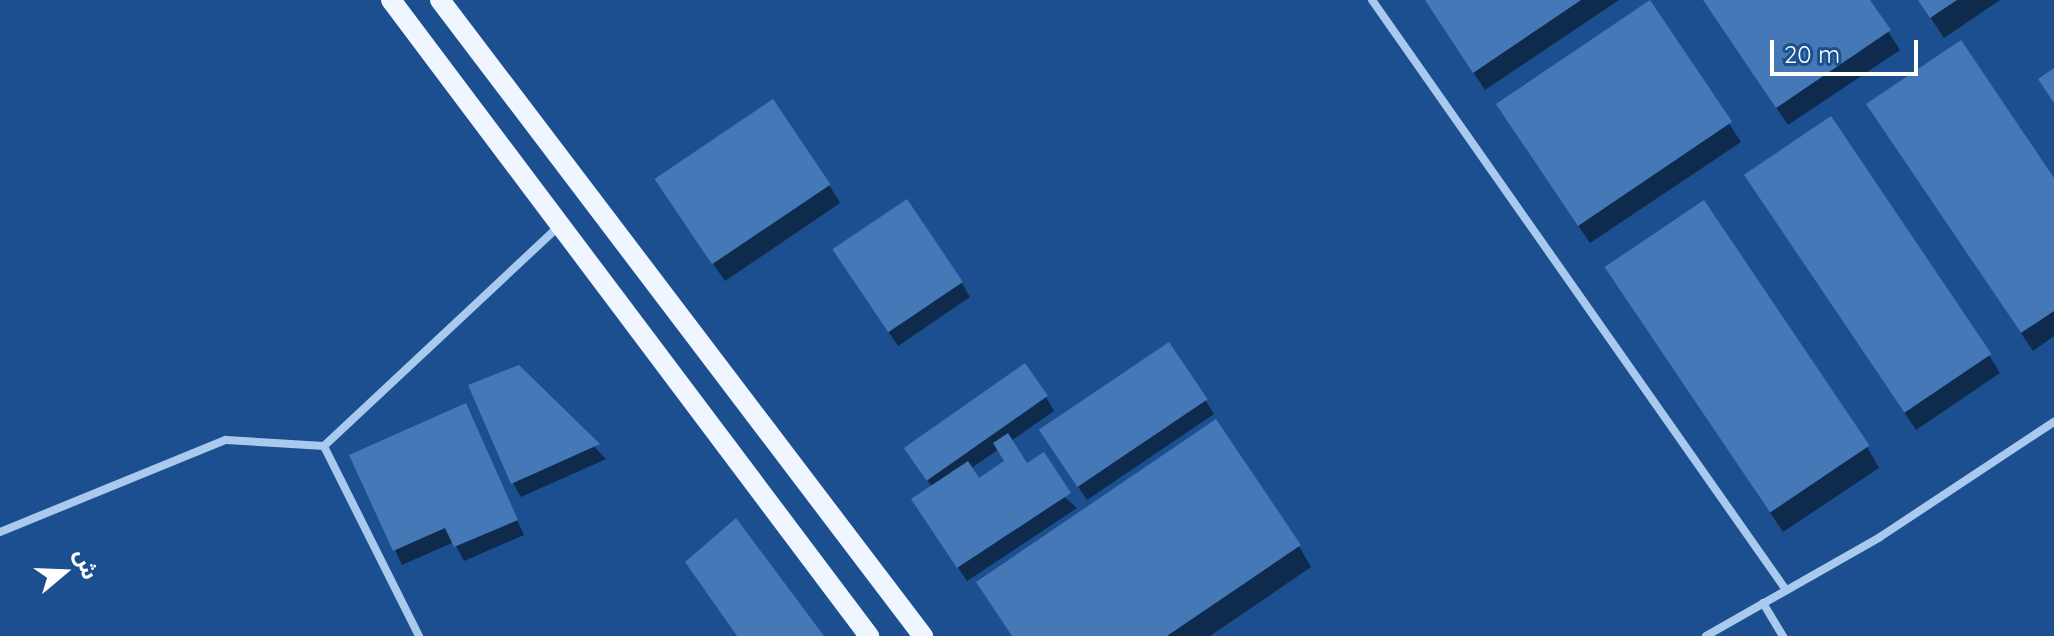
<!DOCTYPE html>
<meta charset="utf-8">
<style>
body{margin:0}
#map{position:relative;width:2054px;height:636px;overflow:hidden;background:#1b4f8f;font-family:Quicksand,"Noto Sans Arabic",sans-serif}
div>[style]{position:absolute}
.shadow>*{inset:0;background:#0007}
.building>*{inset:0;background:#4478b7;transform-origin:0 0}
.minor>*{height:8px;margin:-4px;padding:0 4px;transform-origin:4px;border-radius:4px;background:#a9c9ee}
.primary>*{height:20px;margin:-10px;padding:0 10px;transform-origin:10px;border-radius:10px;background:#f0f6ff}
span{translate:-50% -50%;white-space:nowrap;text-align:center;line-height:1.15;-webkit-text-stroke:8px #1b4f8f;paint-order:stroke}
.north{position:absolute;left:24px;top:532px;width:80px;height:80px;-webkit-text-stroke:6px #1b4f8f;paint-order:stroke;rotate:71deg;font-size:22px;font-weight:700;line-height:32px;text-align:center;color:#fff}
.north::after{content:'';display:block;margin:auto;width:28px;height:36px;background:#fff;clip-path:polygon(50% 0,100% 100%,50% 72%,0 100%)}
.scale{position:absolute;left:1770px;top:40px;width:148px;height:36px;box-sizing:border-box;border:4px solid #fff;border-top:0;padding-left:10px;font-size:24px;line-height:28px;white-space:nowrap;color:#fff;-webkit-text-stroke:6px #1b4f8f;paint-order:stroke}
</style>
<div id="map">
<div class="shadow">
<div style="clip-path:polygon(1426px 0,1619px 0,1485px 90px)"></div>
<div style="clip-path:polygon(1704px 0,1868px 0,1900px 50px,1788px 125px)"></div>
<div style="clip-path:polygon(1919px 0,2000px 0,1944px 38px)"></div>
<div style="clip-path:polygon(1650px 3px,1741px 142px,1590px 243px,1509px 123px)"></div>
<div style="clip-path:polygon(1880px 123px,2054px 181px,2054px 336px,2033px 351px)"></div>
<div style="clip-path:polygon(829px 185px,840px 203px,725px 281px,668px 198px)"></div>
<div style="clip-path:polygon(1757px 193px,1989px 355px,2000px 373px,1916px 430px)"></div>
<div style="clip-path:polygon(843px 264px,962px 283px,970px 297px,898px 346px)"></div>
<div style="clip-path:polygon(1620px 288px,1867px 447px,1879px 468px,1783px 532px)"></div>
<div style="clip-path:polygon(518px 367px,606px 459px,521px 497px,513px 483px)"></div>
<div style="clip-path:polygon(evenodd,1046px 397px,1054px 411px,1011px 441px,1027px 465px,1077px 508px,967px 581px,921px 513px,932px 487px,914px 461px,1046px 397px,999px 449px,1006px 462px,978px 481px,970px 469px,999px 449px)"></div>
<div style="clip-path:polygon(1205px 400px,1214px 414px,1087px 500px,1050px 445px)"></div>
<div style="clip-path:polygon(465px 406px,524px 535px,464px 561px,454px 542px,402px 565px,352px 456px)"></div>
<div style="clip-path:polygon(1299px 546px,1311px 567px,1210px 636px,1012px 636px)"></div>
<div style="clip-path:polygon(687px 563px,822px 636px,737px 636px)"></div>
</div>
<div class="building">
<div style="clip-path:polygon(1425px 0,1581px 0,1473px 73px)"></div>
<div style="left:1650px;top:0;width:147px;height:186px;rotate:56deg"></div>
<div style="clip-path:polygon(1703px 0,1870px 0,1891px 30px,1776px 108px)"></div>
<div style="clip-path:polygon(1918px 0,1957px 0,1930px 18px)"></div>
<div style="clip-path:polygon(1961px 40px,2054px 178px,2054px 311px,2021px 333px,1866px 104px)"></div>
<div style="clip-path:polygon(2054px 68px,2054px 103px,2038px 79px)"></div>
<div style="left:773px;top:99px;width:103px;height:143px;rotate:56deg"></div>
<div style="left:1831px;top:116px;width:287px;height:105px;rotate:56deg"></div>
<div style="left:907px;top:199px;width:100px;height:90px;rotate:56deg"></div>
<div style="left:1704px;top:200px;width:296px;height:120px;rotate:56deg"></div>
<div style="left:1169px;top:342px;width:69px;height:157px;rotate:56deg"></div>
<div style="left:1025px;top:363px;width:40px;height:148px;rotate:55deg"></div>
<div style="clip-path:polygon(519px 365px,600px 444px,511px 484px,468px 385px)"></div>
<div style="clip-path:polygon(466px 403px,518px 520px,454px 547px,445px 528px,393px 551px,349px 455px)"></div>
<div style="clip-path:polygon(1216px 419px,1301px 545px,1167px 636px,1012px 636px,976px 582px)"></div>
<div style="clip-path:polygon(1008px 433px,1027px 463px,1044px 452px,1071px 493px,957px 568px,911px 499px,968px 461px,979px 478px,1004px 461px,993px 443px)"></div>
<div style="clip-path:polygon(736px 518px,824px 636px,737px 636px,685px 562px)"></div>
</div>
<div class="minor">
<div style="left:1372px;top:0;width:721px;rotate:54.94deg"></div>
<div style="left:0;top:532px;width:244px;rotate:-22.2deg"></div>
<div style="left:226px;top:440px;width:98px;rotate:3.5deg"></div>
<div style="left:1763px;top:603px;width:39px;rotate:59deg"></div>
<div style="left:419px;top:636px;width:212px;rotate:-116.6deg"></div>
<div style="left:324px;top:446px;width:319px;rotate:-43.1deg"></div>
<div style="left:1706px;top:636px;width:200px;rotate:-29.6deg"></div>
<div style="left:1880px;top:537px;width:209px;rotate:-33.5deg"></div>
</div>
<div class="primary">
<div style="left:391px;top:0;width:796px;rotate:53.07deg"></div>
<div style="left:440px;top:0;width:799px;rotate:52.79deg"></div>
</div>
<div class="north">ش</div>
<div class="scale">20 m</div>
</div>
